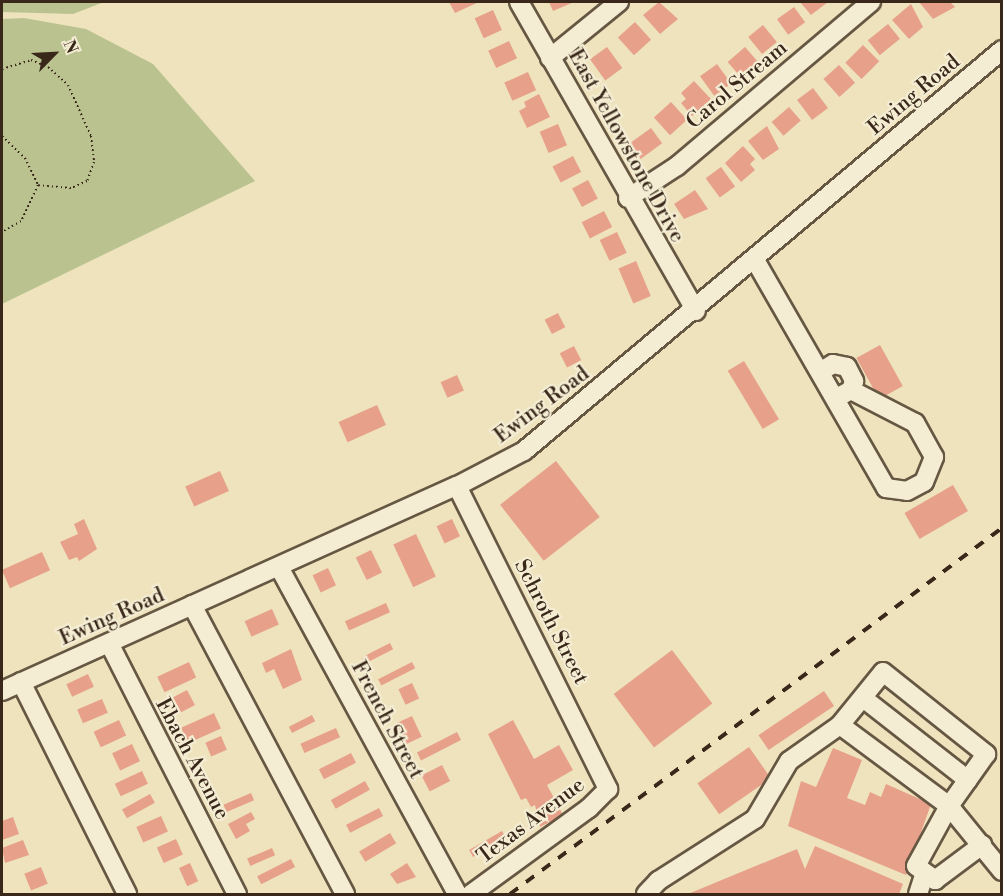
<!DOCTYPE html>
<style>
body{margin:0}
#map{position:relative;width:1003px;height:896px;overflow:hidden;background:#eee3bd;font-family:"Libre Bodoni",serif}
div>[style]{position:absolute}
.green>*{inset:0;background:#bac390}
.building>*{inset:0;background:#e7a18a;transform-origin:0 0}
.path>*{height:2px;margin-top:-1px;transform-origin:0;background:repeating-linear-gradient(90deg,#39281a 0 1.5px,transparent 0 4.5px)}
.roads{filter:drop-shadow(2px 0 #665743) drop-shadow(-2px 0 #665743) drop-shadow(0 2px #665743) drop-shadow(0 -2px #665743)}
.minor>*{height:18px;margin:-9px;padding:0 9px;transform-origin:9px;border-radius:9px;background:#f4edd4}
.rail>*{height:4px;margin-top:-2px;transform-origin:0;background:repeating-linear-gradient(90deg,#39281a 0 10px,transparent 0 20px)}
span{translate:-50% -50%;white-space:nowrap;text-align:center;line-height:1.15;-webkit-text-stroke:4.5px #f4edd4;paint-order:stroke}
.street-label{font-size:21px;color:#39281a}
.frame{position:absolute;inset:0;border:3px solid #39281a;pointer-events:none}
.north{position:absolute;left:24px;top:24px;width:60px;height:60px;-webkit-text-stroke:4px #f4edd4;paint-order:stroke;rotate:66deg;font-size:16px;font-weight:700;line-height:24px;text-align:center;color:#39281a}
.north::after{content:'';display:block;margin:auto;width:21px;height:27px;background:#39281a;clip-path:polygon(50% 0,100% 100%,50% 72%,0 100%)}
</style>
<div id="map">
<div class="green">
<div style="clip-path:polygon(2px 2px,104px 2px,73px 14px,2px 12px)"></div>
<div style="clip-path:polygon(24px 18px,86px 29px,153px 64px,255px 181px,2px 304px,2px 19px)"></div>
</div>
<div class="building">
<div style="clip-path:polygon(449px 2px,479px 2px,455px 13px)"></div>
<div style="clip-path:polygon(549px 2px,574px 2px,553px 11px)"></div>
<div style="clip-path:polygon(659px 2px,678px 19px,660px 34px,643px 15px)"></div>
<div style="clip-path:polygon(800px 2px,828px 2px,811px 15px)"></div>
<div style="clip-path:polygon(919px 2px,950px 2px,955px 7px,933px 19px)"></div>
<div style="clip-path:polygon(911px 4px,923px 27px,909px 39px,892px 20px)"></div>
<div style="left:794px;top:7px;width:19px;height:21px;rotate:54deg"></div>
<div style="left:493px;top:10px;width:22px;height:20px;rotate:66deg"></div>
<div style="left:635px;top:22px;width:24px;height:23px;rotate:48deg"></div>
<div style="left:888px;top:24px;width:19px;height:26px;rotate:51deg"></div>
<div style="left:763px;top:25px;width:22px;height:19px;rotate:51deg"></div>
<div style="left:509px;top:41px;width:19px;height:23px;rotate:65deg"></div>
<div style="left:863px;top:45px;width:23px;height:25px;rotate:45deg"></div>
<div style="left:607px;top:47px;width:26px;height:21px;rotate:54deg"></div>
<div style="left:745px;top:47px;width:20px;height:23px;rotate:49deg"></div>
<div style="left:717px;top:64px;width:24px;height:21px;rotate:54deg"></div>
<div style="left:839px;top:65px;width:24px;height:21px;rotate:48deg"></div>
<div style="left:528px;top:72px;width:20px;height:26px;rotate:66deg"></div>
<div style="clip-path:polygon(694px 81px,711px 99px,692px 116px,681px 103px,686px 99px,681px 93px)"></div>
<div style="left:813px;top:88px;width:25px;height:20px;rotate:53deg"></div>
<div style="clip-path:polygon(539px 94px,550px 117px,527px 128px,519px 111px,526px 107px,524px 102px)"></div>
<div style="left:671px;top:102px;width:24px;height:23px;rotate:48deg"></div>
<div style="left:789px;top:107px;width:18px;height:23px;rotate:49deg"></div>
<div style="left:558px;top:124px;width:23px;height:20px;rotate:67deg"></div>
<div style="clip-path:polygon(767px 126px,779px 149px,763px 160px,748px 141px)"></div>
<div style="left:651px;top:128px;width:19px;height:27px;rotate:54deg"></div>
<div style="clip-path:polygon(743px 146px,755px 159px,750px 164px,755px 170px,741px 182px,725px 163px)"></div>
<div style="left:573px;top:156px;width:18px;height:23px;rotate:63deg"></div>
<div style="left:721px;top:167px;width:24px;height:19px;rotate:54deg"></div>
<div style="left:588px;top:180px;width:21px;height:18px;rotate:62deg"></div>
<div style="clip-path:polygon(695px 190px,708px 209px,684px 219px,674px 204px)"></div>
<div style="left:604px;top:211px;width:18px;height:25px;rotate:63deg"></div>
<div style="left:617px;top:232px;width:23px;height:19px;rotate:65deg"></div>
<div style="left:636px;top:261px;width:38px;height:19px;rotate:67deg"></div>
<div style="left:558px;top:313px;width:16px;height:15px;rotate:63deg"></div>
<div style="left:880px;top:345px;width:47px;height:27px;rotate:61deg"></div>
<div style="left:574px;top:346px;width:16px;height:16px;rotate:63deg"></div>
<div style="left:744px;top:361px;width:68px;height:19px;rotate:59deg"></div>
<div style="left:457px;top:375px;width:17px;height:18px;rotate:66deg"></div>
<div style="left:377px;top:405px;width:22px;height:42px;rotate:66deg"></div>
<div style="left:556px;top:461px;width:71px;height:71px;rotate:52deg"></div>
<div style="left:220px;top:471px;width:22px;height:38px;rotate:66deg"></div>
<div style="left:953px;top:485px;width:30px;height:56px;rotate:60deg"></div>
<div style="clip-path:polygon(84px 519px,97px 549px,79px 561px,77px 557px,69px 560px,60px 542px,78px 534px,74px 524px)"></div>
<div style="left:452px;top:519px;width:19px;height:17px;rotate:65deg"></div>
<div style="left:416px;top:534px;width:47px;height:25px;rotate:65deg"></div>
<div style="left:371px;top:550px;width:25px;height:17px;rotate:64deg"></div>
<div style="left:42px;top:552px;width:20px;height:44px;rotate:66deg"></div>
<div style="left:328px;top:568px;width:19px;height:17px;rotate:65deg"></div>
<div style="left:386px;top:603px;width:10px;height:45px;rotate:66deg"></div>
<div style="left:272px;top:609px;width:17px;height:30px;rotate:66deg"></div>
<div style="left:390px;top:643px;width:7px;height:32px;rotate:63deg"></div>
<div style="clip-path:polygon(291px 649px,302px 680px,283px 689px,274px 669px,266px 673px,262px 663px)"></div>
<div style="left:672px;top:650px;width:67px;height:73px;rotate:53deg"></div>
<div style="left:189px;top:662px;width:17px;height:35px;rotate:65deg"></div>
<div style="left:412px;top:662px;width:7px;height:38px;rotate:63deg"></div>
<div style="left:88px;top:674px;width:14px;height:24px;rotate:65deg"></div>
<div style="left:412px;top:683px;width:17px;height:15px;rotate:65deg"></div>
<div style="left:187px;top:690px;width:17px;height:22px;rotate:62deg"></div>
<div style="left:824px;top:691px;width:18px;height:79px;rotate:56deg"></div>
<div style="left:102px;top:699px;width:15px;height:27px;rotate:67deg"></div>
<div style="left:214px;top:713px;width:17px;height:36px;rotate:66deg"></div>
<div style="left:312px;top:715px;width:7px;height:26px;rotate:63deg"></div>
<div style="left:412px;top:716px;width:23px;height:18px;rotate:65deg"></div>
<div style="left:119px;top:720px;width:17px;height:28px;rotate:65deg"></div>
<div style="clip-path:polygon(513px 720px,534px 759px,559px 745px,573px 770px,547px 785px,563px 815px,540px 827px,535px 805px,531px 807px,526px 798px,521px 800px,488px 734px)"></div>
<div style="left:336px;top:728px;width:10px;height:39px;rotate:66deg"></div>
<div style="left:457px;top:732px;width:9px;height:45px;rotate:63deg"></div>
<div style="left:221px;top:736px;width:15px;height:17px;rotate:67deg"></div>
<div style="left:132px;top:744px;width:19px;height:22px;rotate:65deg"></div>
<div style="left:749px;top:747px;width:38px;height:63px;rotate:55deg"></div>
<div style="clip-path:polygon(833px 748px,862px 760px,847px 798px,865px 805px,870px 792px,881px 797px,886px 784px,931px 804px,906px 875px,788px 826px,801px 781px,816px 787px)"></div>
<div style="left:351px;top:753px;width:11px;height:36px;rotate:63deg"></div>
<div style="left:442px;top:765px;width:18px;height:23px;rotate:63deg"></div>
<div style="left:142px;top:771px;width:14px;height:30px;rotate:65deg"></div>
<div style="left:365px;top:781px;width:10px;height:39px;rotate:61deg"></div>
<div style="left:251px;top:793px;width:8px;height:30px;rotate:67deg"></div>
<div style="left:150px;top:794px;width:10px;height:32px;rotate:61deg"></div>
<div style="left:379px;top:808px;width:9px;height:37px;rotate:63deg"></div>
<div style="clip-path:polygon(251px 812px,255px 819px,246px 824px,250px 831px,236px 839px,228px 824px)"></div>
<div style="left:161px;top:816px;width:17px;height:27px;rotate:66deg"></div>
<div style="clip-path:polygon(13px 817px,19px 834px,2px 840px,2px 821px)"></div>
<div style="left:502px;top:831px;width:8px;height:38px;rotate:60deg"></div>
<div style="left:390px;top:833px;width:12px;height:36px;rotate:59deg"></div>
<div style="left:176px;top:839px;width:17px;height:21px;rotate:66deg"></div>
<div style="clip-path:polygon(23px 840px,29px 855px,5px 863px,2px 848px)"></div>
<div style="clip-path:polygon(815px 846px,903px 884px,899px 894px,688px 894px,797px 849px,805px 869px)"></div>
<div style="left:272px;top:848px;width:8px;height:27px;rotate:67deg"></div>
<div style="left:291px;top:859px;width:9px;height:38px;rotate:63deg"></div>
<div style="left:190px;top:863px;width:20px;height:12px;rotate:66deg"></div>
<div style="clip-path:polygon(407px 863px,416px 877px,397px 884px,390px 874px)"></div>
<div style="left:41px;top:867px;width:18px;height:18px;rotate:68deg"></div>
</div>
<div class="path">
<div style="left:2px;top:69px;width:30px;rotate:-17deg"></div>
<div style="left:31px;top:60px;width:18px;rotate:22deg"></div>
<div style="left:48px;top:67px;width:27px;rotate:42deg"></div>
<div style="left:68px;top:85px;width:56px;rotate:65.7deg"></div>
<div style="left:91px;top:136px;width:26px;rotate:83deg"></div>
<div style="left:94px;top:162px;width:20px;rotate:110deg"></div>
<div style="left:87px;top:181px;width:17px;rotate:156deg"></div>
<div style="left:71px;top:188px;width:33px;rotate:-175deg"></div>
<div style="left:2px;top:136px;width:32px;rotate:44deg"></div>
<div style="left:25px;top:158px;width:30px;rotate:64deg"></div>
<div style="left:38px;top:185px;width:40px;rotate:115deg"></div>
<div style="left:21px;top:221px;width:22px;rotate:150deg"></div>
</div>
<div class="roads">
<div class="minor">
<div style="left:519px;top:2px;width:356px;rotate:60.2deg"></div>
<div style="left:550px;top:58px;width:89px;rotate:-39.1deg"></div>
<div style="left:628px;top:198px;width:59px;rotate:-33.1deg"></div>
<div style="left:677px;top:166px;width:254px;rotate:-40.2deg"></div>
<div style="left:755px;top:260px;width:263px;rotate:60.1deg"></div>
<div style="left:886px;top:488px;width:21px;rotate:8deg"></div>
<div style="left:907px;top:491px;width:19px;rotate:-28deg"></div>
<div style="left:924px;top:482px;width:27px;rotate:-68deg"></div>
<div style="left:934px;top:457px;width:39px;rotate:-119deg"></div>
<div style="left:915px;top:423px;width:72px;rotate:-152.7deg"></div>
<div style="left:851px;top:390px;width:18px;rotate:151deg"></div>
<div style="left:820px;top:372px;width:15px;rotate:-32deg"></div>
<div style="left:833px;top:364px;width:14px;rotate:12deg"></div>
<div style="left:847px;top:367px;width:16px;rotate:63deg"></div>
<div style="left:854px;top:381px;width:9px;rotate:108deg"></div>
<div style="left:457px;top:486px;width:339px;rotate:63.5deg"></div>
<div style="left:608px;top:789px;width:27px;rotate:135deg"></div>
<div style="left:589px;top:808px;width:146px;rotate:143.9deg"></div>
<div style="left:279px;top:567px;width:372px;rotate:61.4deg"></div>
<div style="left:192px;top:605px;width:327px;rotate:62.1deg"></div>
<div style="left:109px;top:643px;width:282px;rotate:63deg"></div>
<div style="left:21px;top:682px;width:237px;rotate:63.4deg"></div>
<div style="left:2px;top:691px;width:499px;rotate:-24.3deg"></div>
<div style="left:457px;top:486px;width:76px;rotate:-27.6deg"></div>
<div style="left:524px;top:451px;width:624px;rotate:-39.99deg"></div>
<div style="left:863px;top:698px;width:133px;rotate:38deg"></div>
<div style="left:840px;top:725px;width:136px;rotate:36.6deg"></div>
<div style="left:949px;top:806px;width:84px;rotate:50.8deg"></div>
<div style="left:646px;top:894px;width:18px;rotate:-47deg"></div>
<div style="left:658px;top:881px;width:115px;rotate:-32.6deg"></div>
<div style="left:755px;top:819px;width:67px;rotate:-59.6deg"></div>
<div style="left:789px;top:761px;width:62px;rotate:-35.2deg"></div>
<div style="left:840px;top:725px;width:68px;rotate:-50.9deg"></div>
<div style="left:883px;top:672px;width:132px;rotate:38.5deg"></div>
<div style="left:986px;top:754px;width:64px;rotate:125.4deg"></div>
<div style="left:949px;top:806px;width:68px;rotate:118.8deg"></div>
<div style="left:916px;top:866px;width:24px;rotate:36deg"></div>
<div style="left:935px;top:880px;width:59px;rotate:-36.7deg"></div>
<div style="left:918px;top:894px;width:22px;rotate:-72deg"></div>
</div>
</div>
<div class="rail">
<div style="left:510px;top:894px;width:613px;rotate:-36.65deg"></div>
</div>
<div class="street-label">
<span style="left:737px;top:85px;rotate:-40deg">Carol Stream</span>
<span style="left:914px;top:95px;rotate:-40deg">Ewing Road</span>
<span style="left:626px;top:146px;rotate:61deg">East Yellowstone Drive</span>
<span style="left:542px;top:405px;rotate:-37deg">Ewing Road</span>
<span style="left:112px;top:617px;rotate:-24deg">Ewing Road</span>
<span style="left:551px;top:622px;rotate:63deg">Schroth Street</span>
<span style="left:387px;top:720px;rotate:62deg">French Street</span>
<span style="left:192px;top:759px;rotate:62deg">Ebach Avenue</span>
<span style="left:531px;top:821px;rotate:-37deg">Texas Avenue</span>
</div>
<div class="frame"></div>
<div class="north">N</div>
</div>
